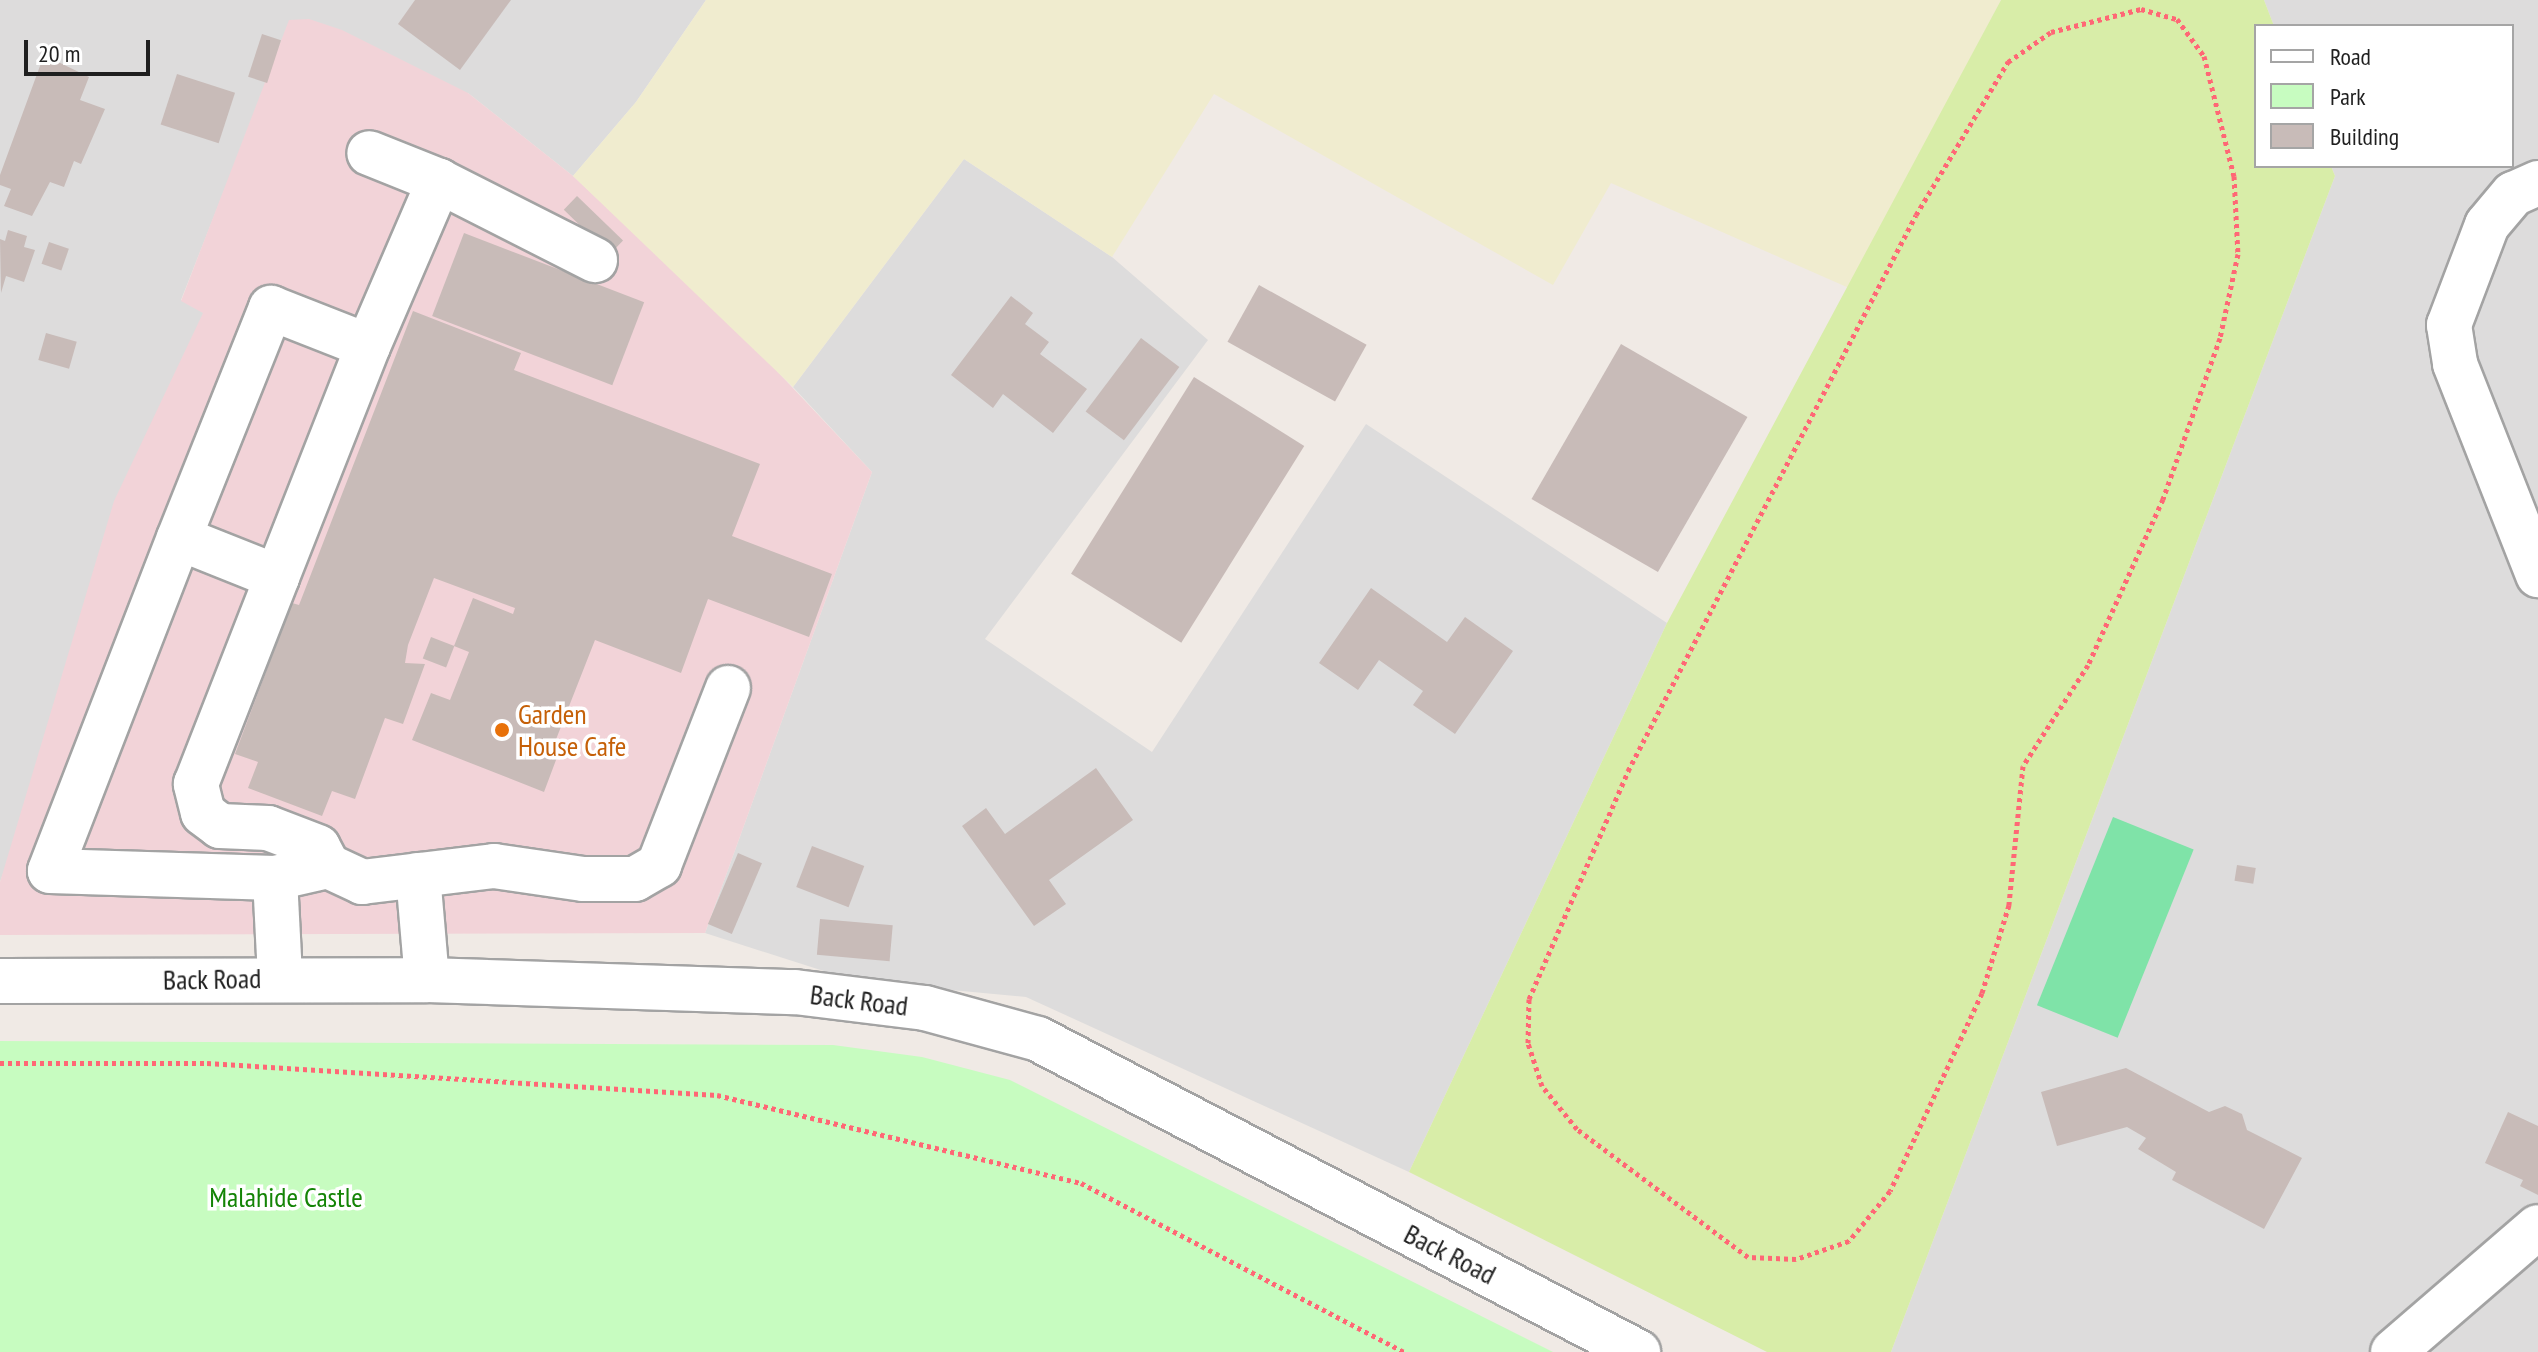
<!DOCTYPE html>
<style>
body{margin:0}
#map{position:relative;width:2538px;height:1352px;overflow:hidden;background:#f0eae5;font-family:"PT Sans Narrow",sans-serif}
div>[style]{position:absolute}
.residential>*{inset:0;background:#dddcdc}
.commercial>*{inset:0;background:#f2d3d8}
.farmland>*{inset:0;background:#f0eccf}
.grass>*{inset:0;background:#d8eda8}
.park>*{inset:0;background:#c7fcc0}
.pitch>*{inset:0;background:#7fe3a8;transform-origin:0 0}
.building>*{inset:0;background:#c8bbb8;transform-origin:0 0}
.path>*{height:5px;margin-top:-2.5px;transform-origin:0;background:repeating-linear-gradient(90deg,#ff6775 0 4px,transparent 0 8px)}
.roads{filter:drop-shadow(2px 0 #a3a3a3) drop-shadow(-2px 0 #a3a3a3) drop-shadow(0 2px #a3a3a3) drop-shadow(0 -2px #a3a3a3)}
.minor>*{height:44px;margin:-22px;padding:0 22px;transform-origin:22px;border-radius:22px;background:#fff}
.dots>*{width:22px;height:22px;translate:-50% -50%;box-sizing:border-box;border:4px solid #fff;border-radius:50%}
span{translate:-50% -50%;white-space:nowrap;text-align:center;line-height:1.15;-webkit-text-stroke:7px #fff;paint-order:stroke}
.food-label{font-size:28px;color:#c56008}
.left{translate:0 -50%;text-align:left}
.street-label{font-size:28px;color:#1f1f1f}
.park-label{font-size:28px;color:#148406}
.legend{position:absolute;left:2254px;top:24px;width:260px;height:144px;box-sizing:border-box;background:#fff;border:2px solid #a5a5a5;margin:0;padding:10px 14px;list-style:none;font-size:24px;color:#1f1f1f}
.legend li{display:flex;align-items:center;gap:16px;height:40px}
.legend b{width:40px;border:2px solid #a5a5a5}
.scale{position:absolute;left:24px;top:40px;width:126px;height:36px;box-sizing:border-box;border:4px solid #1f1f1f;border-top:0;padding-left:10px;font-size:24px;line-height:28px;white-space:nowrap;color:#1f1f1f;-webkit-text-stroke:6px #fff;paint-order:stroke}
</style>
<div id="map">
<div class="residential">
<div style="clip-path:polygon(0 0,706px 0,636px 102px,573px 176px,468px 93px,246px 135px,181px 300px,204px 312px,0 882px)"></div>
<div style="clip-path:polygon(2264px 0,2538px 0,2538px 1352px,1891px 1352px,2335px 176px,2331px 166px,2512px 166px,2512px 26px,2274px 26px)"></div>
<div style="clip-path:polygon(964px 159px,1112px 257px,1208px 340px,985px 639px,1152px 752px,1366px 424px,1667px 623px,1409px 1172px,1026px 997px,855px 981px,705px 933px,872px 472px,793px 387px)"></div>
</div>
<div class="commercial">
<div style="clip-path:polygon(309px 19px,342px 30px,468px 93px,573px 176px,742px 334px,872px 472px,705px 933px,0 935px,0 882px,114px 501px,203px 313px,181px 301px,289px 20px)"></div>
</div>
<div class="farmland">
<div style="clip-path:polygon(706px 0,2001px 0,1849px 288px,1611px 183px,1553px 285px,1214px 94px,1112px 257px,964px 159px,793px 387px,573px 176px,636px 102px)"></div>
</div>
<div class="grass">
<div style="clip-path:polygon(2001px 0,2264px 0,2274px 26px,2256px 26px,2256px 166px,2331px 166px,2335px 176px,1891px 1352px,1767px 1352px,1409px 1172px,1667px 623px)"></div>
</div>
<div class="park">
<div style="clip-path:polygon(0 1041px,833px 1045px,922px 1057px,1010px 1080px,1553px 1352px,0 1352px)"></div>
</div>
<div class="pitch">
<div style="left:2113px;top:817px;width:87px;height:203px;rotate:22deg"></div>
</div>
<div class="building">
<div style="clip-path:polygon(415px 0,511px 0,460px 70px,398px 24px)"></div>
<div style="left:262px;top:34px;width:20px;height:45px;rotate:18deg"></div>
<div style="clip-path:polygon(44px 55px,89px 77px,80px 100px,105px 109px,81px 164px,74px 161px,64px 187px,50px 182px,32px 216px,4px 206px,11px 189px,0 185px,0 175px)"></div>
<div style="left:177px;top:74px;width:61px;height:53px;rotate:18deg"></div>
<div style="left:577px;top:196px;width:64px;height:19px;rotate:44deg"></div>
<div style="clip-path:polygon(8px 230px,27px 236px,24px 247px,35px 250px,24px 282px,6px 276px,1px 293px,0 239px,5px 241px)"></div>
<div style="left:464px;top:233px;width:193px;height:89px;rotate:21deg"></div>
<div style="left:49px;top:242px;width:21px;height:23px;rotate:19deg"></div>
<div style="left:1259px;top:285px;width:123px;height:65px;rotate:29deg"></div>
<div style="clip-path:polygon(1011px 296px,1033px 313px,1025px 324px,1049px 342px,1040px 354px,1087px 389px,1053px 433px,1003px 394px,993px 408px,951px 375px)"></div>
<div style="clip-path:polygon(413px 311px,521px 353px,514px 370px,760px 464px,732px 536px,832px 574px,809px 637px,708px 599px,681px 673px,595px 640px,555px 742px,562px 744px,544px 792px,412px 740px,431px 693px,450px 700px,469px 652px,454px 646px,473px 598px,513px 614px,515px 608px,434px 578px,408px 645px,405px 663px,425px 664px,403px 724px,385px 718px,355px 799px,332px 791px,322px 816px,248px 788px,258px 762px,235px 754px,292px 603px,299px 605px)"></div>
<div style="left:46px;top:333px;width:32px;height:28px;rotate:16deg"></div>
<div style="left:1141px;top:338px;width:48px;height:92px;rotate:37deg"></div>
<div style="left:1621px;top:344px;width:146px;height:179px;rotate:30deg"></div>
<div style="left:1194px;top:377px;width:130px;height:232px;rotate:32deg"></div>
<div style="clip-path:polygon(1371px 588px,1447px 642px,1465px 617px,1513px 651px,1455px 734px,1413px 705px,1423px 691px,1379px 660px,1358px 690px,1319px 663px)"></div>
<div style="left:431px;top:637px;width:25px;height:23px;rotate:21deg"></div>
<div style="clip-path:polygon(1096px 768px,1133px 820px,1049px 880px,1066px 904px,1034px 926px,962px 826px,986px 808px,1005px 834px)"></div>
<div style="left:812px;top:846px;width:56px;height:44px;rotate:21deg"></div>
<div style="left:738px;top:853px;width:26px;height:77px;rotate:23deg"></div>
<div style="left:2237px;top:865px;width:19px;height:16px;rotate:9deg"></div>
<div style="left:820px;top:919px;width:73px;height:36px;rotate:5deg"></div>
<div style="clip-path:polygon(2126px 1068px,2209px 1112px,2225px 1106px,2242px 1114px,2247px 1130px,2302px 1158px,2264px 1229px,2172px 1180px,2176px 1172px,2138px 1149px,2146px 1138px,2127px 1127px,2057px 1146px,2041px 1092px)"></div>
<div style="clip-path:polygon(2508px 1112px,2538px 1126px,2538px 1195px,2520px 1186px,2523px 1180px,2485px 1163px)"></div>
</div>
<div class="path">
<div style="left:2141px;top:9px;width:37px;rotate:16deg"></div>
<div style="left:2177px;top:19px;width:46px;rotate:53.9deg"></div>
<div style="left:2204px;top:56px;width:124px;rotate:76deg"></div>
<div style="left:2234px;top:176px;width:78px;rotate:87.1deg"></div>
<div style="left:2238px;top:254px;width:86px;rotate:102.1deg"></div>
<div style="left:2220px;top:338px;width:171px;rotate:109.5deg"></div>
<div style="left:2163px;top:499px;width:182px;rotate:114.3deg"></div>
<div style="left:2088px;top:665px;width:120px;rotate:122.8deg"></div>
<div style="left:2023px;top:766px;width:140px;rotate:95.8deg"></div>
<div style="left:2009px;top:905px;width:92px;rotate:107.1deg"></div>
<div style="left:1982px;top:993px;width:218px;rotate:114.9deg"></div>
<div style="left:1890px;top:1191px;width:65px;rotate:129.4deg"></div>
<div style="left:1849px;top:1241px;width:56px;rotate:161.2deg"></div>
<div style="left:1796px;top:1259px;width:48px;rotate:-177.6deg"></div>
<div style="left:1748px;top:1257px;width:214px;rotate:-143.2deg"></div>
<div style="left:1577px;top:1129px;width:55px;rotate:-129.1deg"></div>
<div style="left:1542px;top:1086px;width:45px;rotate:-108deg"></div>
<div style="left:1528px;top:1043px;width:44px;rotate:-88.7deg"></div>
<div style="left:1529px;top:999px;width:249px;rotate:-66.5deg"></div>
<div style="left:1628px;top:771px;width:626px;rotate:-62.62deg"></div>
<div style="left:1916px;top:215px;width:179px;rotate:-59deg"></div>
<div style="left:2008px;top:62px;width:52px;rotate:-34.9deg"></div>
<div style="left:2051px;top:32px;width:93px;rotate:-14.3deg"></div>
<div style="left:0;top:1063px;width:207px"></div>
<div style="left:207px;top:1063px;width:511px;rotate:3.59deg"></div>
<div style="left:717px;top:1095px;width:374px;rotate:13.6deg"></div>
<div style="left:1081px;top:1183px;width:365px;rotate:27.6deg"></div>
</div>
<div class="roads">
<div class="minor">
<div style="left:439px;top:181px;width:175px;rotate:26.9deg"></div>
<div style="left:2538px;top:183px;width:27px;rotate:156deg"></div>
<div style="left:2513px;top:194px;width:40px;rotate:130deg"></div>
<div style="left:2487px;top:225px;width:107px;rotate:110.8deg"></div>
<div style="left:2449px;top:325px;width:39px;rotate:81deg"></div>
<div style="left:2455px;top:364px;width:227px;rotate:68.5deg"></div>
<div style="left:368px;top:346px;width:180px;rotate:-66.7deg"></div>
<div style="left:439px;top:181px;width:75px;rotate:-158.2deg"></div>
<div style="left:179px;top:538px;width:248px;rotate:-68.2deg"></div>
<div style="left:271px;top:308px;width:104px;rotate:21.4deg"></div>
<div style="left:368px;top:346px;width:248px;rotate:111.5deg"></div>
<div style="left:328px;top:866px;width:21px;rotate:-118deg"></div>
<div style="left:318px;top:847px;width:53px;rotate:-159.2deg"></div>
<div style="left:268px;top:828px;width:48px;rotate:-177.6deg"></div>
<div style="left:220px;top:826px;width:21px;rotate:-143deg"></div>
<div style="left:203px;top:813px;width:30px;rotate:-104deg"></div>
<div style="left:196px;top:784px;width:222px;rotate:-68.6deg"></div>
<div style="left:277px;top:577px;width:105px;rotate:-158.3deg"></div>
<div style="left:179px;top:538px;width:357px;rotate:111.2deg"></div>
<div style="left:50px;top:871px;width:225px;rotate:1.8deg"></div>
<div style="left:275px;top:878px;width:54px;rotate:-12.8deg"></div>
<div style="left:328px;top:866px;width:38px;rotate:25deg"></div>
<div style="left:362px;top:882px;width:133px;rotate:-6.9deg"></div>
<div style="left:494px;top:866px;width:90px;rotate:8.3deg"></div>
<div style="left:583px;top:879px;width:52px"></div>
<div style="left:635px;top:879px;width:28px;rotate:-30deg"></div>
<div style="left:659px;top:865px;width:190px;rotate:-68.7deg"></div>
<div style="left:418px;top:875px;width:105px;rotate:85.1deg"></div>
<div style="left:275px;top:878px;width:100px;rotate:87.1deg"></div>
<div style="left:0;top:981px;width:427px;rotate:-0.1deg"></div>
<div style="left:427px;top:980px;width:368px;rotate:1.9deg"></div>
<div style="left:795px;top:992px;width:131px;rotate:7deg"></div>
<div style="left:925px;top:1008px;width:117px;rotate:15.3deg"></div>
<div style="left:1038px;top:1039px;width:677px;rotate:27.55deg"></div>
<div style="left:2393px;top:1352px;width:191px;rotate:-40.8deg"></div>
</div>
</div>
<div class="dots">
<div style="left:502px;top:730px;background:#e8710a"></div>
</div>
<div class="food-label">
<span class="left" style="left:518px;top:730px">Garden<br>House Cafe</span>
</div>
<div class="street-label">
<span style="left:212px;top:979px;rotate:-1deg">Back Road</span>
<span style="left:859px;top:1000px;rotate:7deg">Back Road</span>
<span style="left:1450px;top:1254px;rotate:27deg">Back Road</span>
</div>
<div class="park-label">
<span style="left:286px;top:1197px">Malahide Castle</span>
</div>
<ul class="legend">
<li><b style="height:10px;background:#fff"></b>Road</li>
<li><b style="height:22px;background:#c7fcc0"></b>Park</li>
<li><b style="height:22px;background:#c8bbb8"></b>Building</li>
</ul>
<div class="scale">20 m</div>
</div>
